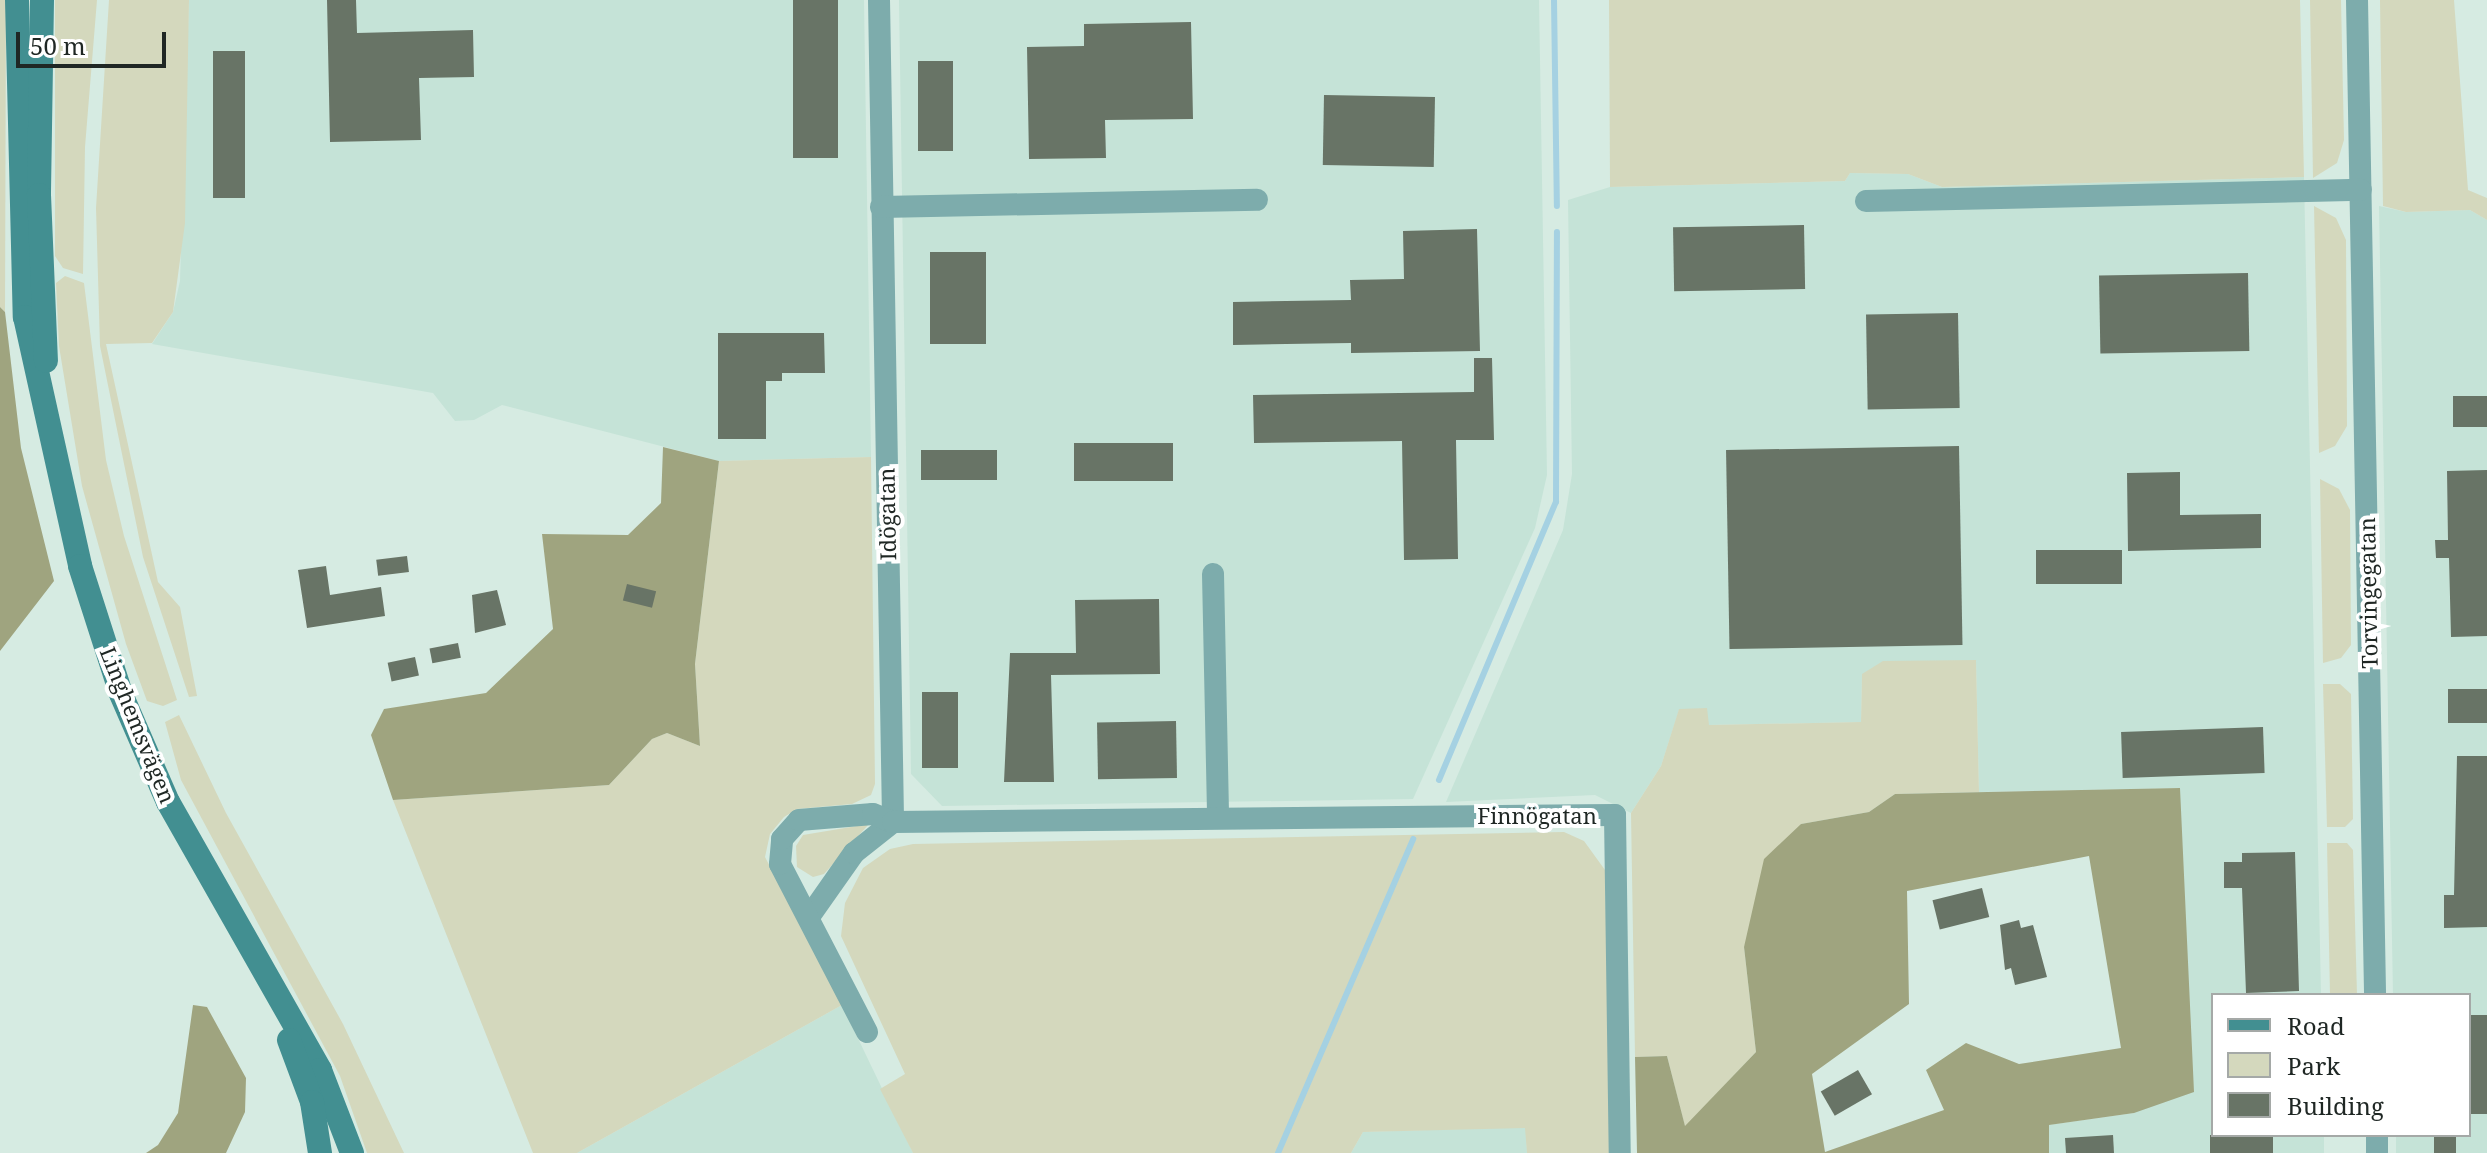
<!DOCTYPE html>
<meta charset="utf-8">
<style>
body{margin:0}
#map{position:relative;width:2487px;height:1153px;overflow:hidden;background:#d6ebe2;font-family:"Noto Serif",serif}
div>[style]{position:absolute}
.built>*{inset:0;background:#c5e3d7}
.green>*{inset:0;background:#d4d8bd}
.forest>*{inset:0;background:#9fa47f}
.stream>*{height:6px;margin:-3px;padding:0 3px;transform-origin:3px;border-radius:3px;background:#a5d1e2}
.building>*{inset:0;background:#687466;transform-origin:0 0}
.street>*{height:22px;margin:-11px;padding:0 11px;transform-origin:11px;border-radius:11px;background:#7dacac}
.secondary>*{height:24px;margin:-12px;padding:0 12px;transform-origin:12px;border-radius:12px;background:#428f91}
span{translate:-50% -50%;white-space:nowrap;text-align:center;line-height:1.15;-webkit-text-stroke:8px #fff;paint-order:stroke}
.street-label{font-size:22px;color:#1f2724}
.legend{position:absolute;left:2211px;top:993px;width:260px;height:144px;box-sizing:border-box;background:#fff;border:2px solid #a5a9a7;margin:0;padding:10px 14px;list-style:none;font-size:24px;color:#1f2724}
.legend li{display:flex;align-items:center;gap:16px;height:40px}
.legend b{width:40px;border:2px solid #a5a9a7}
.scale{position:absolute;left:16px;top:32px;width:150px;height:36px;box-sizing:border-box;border:4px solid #1f2724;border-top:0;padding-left:10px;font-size:24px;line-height:28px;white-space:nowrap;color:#1f2724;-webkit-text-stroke:6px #fff;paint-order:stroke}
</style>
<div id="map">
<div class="built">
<div style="clip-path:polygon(189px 0,864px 0,871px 457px,719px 461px,502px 405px,474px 420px,455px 421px,433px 393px,152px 344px,173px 312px,180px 281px)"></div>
<div style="clip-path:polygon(899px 0,1539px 0,1547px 475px,1535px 528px,1413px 799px,942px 806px,911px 774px)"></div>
<div style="clip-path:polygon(1850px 173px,1908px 174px,1942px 187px,2304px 177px,2321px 995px,2213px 995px,2213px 1135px,2324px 1135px,2324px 1153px,2049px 1153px,2048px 1125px,2134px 1113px,2179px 788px,1979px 792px,1976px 660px,1862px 675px,1861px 722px,1708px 725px,1679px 710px,1661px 766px,1631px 813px,1595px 795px,1446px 802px,1563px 530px,1572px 474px,1568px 200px,1610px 187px,1845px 181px)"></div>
<div style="clip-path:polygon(2379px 206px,2406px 212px,2470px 210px,2487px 220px,2487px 1153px,2396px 1153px,2396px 1135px,2469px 1135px,2469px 995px,2393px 995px)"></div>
<div style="clip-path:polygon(842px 1005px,913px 1153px,577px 1153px)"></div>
<div style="clip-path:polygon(1526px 1127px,1527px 1153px,1351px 1153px,1363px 1132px)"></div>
</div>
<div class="green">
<div style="clip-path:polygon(0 0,6px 0,5px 312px,0 307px)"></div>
<div style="clip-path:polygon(55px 0,97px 0,85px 147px,83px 274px,63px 268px,55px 256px)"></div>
<div style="clip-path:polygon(109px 0,189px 0,185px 223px,173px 312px,152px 343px,106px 344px,158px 582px,180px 607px,197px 696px,189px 697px,143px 557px,100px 346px,96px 208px)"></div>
<div style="clip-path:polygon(1609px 0,2300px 0,2304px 177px,1942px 187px,1908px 174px,1850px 173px,1845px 181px,1610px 187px)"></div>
<div style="clip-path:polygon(2310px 0,2341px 0,2344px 140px,2337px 163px,2313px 178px)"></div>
<div style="clip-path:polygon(2380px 0,2454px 0,2468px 190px,2487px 198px,2487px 220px,2470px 210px,2406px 212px,2383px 206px)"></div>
<div style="clip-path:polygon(2314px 206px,2336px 218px,2346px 240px,2347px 426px,2335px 446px,2319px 453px)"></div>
<div style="clip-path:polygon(65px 276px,84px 283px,106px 460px,124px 536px,177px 700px,163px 706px,147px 701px,126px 644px,82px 486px,59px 346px,56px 283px)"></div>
<div style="clip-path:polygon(871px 457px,875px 784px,871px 795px,852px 804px,797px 809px,784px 817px,770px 834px,765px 857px,842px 1005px,577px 1153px,533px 1153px,393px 800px,609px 785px,652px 739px,667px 733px,700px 746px,695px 664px,719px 461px)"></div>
<div style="clip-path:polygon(2320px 479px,2339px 489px,2350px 510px,2351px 645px,2341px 658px,2323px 663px)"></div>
<div style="clip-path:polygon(1976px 660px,1979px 792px,1895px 794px,1869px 812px,1801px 824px,1744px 947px,1756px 1052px,1685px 1127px,1667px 1056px,1635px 1057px,1631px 813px,1661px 766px,1679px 709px,1707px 708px,1709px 725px,1861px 722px,1862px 674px,1883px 661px)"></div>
<div style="clip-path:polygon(2323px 684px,2340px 684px,2351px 694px,2353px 819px,2345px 827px,2327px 827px)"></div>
<div style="clip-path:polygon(179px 715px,226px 813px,343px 1024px,404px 1153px,367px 1153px,340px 1076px,181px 780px,165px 722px)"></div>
<div style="clip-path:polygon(869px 824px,824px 874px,813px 877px,797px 867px,796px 846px,803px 835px)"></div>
<div style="clip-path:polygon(1564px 832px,1584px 841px,1605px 870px,1611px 1153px,1527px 1153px,1525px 1128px,1363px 1132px,1351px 1153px,913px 1153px,880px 1089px,905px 1074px,841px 936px,845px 903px,863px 868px,890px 849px,913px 844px)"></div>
<div style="clip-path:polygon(2327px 843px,2347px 843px,2353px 850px,2357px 995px,2330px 995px)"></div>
</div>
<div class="forest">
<div style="clip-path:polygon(0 307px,5px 312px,21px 448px,54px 581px,0 651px)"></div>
<div style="clip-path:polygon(663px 447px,719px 461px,695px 664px,700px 746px,667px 733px,652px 739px,609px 785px,393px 800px,371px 735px,384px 709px,486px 693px,553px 629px,542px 534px,628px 535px,661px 503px)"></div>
<div style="clip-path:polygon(evenodd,2180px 788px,2194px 1092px,2134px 1113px,2049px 1125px,2049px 1153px,1637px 1153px,1635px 1057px,1667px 1056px,1685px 1126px,1756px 1052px,1744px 947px,1764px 859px,1801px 824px,1869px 812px,1895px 794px,2180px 788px,2089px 856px,2121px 1048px,2019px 1064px,1966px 1043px,1926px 1070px,1944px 1110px,1825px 1152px,1812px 1074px,1909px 1004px,1907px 891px,2089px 856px)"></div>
<div style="clip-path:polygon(193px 1005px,207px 1007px,246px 1078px,245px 1112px,226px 1153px,146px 1153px,158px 1145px,178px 1113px)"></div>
</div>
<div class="stream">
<div style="left:1554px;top:0;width:206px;rotate:89.2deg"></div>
<div style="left:1439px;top:780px;width:302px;rotate:-67.2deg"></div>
<div style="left:1556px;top:502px;width:270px;rotate:-89.8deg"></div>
<div style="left:1278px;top:1153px;width:342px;rotate:-66.7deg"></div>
</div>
<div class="building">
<div style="clip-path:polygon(327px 0,356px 0,357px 33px,473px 30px,474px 77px,419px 78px,421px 140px,330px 142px)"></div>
<div style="left:793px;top:0;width:45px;height:158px"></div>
<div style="clip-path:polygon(1191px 22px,1193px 119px,1105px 120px,1106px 158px,1029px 159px,1027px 47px,1084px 46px,1084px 24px)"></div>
<div style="left:213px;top:51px;width:32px;height:147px"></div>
<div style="left:918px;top:61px;width:35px;height:90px"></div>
<div style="left:1324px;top:95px;width:111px;height:70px;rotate:1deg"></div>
<div style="left:1804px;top:225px;width:64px;height:131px;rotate:89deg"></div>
<div style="clip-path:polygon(1477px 229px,1480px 351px,1351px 353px,1351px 343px,1233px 345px,1233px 302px,1351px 300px,1350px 280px,1404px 279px,1403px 231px)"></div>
<div style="left:930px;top:252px;width:56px;height:92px"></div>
<div style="left:2248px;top:273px;width:78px;height:149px;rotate:89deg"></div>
<div style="left:1958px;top:313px;width:95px;height:92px;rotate:89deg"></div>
<div style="clip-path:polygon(718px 333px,824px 333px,825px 373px,782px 373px,782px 381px,766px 381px,766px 439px,718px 439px)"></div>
<div style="clip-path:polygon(1474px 358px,1492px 358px,1494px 440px,1456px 440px,1458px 559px,1404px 560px,1402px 441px,1254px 443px,1253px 395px,1474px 392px)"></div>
<div style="left:2453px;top:396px;width:34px;height:31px"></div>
<div style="left:1173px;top:443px;width:38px;height:99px;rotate:90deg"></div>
<div style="left:1959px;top:446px;width:199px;height:233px;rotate:89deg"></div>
<div style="left:997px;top:450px;width:30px;height:76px;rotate:90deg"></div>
<div style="clip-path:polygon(2487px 470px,2487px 636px,2451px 637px,2449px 558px,2436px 558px,2435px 540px,2448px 540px,2447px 471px)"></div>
<div style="clip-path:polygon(2180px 472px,2180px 515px,2261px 514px,2261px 548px,2128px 551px,2127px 473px)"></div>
<div style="left:2036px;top:550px;width:86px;height:34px"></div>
<div style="left:407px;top:556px;width:16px;height:31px;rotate:83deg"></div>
<div style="clip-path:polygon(326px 566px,330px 595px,381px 587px,385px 616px,307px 628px,298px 570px)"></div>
<div style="left:627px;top:584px;width:30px;height:17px;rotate:14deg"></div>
<div style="clip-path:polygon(497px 590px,506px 625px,475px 633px,472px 595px)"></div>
<div style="clip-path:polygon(1159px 599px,1160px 674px,1051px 675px,1054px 782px,1004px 782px,1010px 653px,1076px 653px,1075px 600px)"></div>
<div style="left:458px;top:643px;width:15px;height:29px;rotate:79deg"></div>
<div style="left:415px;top:657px;width:19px;height:28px;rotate:78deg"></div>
<div style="left:2487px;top:689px;width:34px;height:39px;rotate:90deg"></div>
<div style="left:922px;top:692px;width:36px;height:76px"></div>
<div style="left:1176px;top:721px;width:57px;height:79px;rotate:89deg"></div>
<div style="left:2263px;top:727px;width:46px;height:142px;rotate:88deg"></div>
<div style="clip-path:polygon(2457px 756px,2487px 756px,2487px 927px,2444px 928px,2444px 895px,2454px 895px)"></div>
<div style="clip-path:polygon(2295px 852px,2299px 991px,2246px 993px,2242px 888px,2224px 888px,2224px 862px,2242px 862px,2242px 853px)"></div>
<div style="left:1982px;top:888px;width:30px;height:51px;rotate:76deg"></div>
<div style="clip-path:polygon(2019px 920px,2021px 928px,2033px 925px,2047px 977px,2015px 985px,2011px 968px,2005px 970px,2000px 925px)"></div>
<div style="left:2469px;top:1015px;width:18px;height:99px"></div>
<div style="left:1858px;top:1070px;width:28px;height:43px;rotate:60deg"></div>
<div style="clip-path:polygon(2113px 1135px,2114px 1153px,2066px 1153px,2065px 1138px)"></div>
<div style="left:2210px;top:1135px;width:63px;height:18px"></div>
<div style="left:2434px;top:1135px;width:22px;height:18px"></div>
</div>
<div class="street">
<div style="left:879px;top:0;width:822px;rotate:89.02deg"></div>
<div style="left:2357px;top:0;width:995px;rotate:88.96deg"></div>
<div style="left:1866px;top:201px;width:495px;rotate:-1.3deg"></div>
<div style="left:881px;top:207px;width:376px;rotate:-1.1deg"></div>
<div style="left:1213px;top:574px;width:244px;rotate:88.8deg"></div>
<div style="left:809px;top:917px;width:78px;rotate:-54.9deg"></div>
<div style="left:854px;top:853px;width:50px;rotate:-38.5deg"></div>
<div style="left:867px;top:1032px;width:189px;rotate:-117.4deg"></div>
<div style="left:780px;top:864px;width:25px;rotate:-85deg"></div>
<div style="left:782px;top:839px;width:25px;rotate:-48deg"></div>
<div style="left:799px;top:820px;width:74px;rotate:-4.6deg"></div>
<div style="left:873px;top:814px;width:22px;rotate:22deg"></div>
<div style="left:893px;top:822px;width:722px;rotate:-0.56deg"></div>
<div style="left:1615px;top:815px;width:338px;rotate:89.2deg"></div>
<div style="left:2377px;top:1135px;width:18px;rotate:90deg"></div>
</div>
<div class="secondary">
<div style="left:17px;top:0;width:317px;rotate:88.6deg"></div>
<div style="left:25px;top:317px;width:255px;rotate:77.5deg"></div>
<div style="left:80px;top:566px;width:134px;rotate:72.2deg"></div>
<div style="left:121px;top:694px;width:118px;rotate:66.5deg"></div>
<div style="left:168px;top:802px;width:308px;rotate:60.4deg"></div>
<div style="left:320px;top:1070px;width:89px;rotate:68.9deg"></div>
<div style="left:42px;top:0;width:195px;rotate:90.9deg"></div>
<div style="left:39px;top:195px;width:166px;rotate:87.6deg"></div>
<div style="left:289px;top:1040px;width:66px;rotate:69.6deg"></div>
<div style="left:312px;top:1102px;width:52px;rotate:81.1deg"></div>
</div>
<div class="street-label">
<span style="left:887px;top:514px;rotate:-91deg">Idögatan</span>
<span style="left:2368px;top:593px;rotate:-91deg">Torvingegatan</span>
<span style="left:138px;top:725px;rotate:68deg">Linghemsvägen</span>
<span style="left:1537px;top:816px">Finnögatan</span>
</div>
<ul class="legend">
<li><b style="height:10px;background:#428f91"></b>Road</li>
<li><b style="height:22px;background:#d4d8bd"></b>Park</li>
<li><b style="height:22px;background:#687466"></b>Building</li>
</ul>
<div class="scale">50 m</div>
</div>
